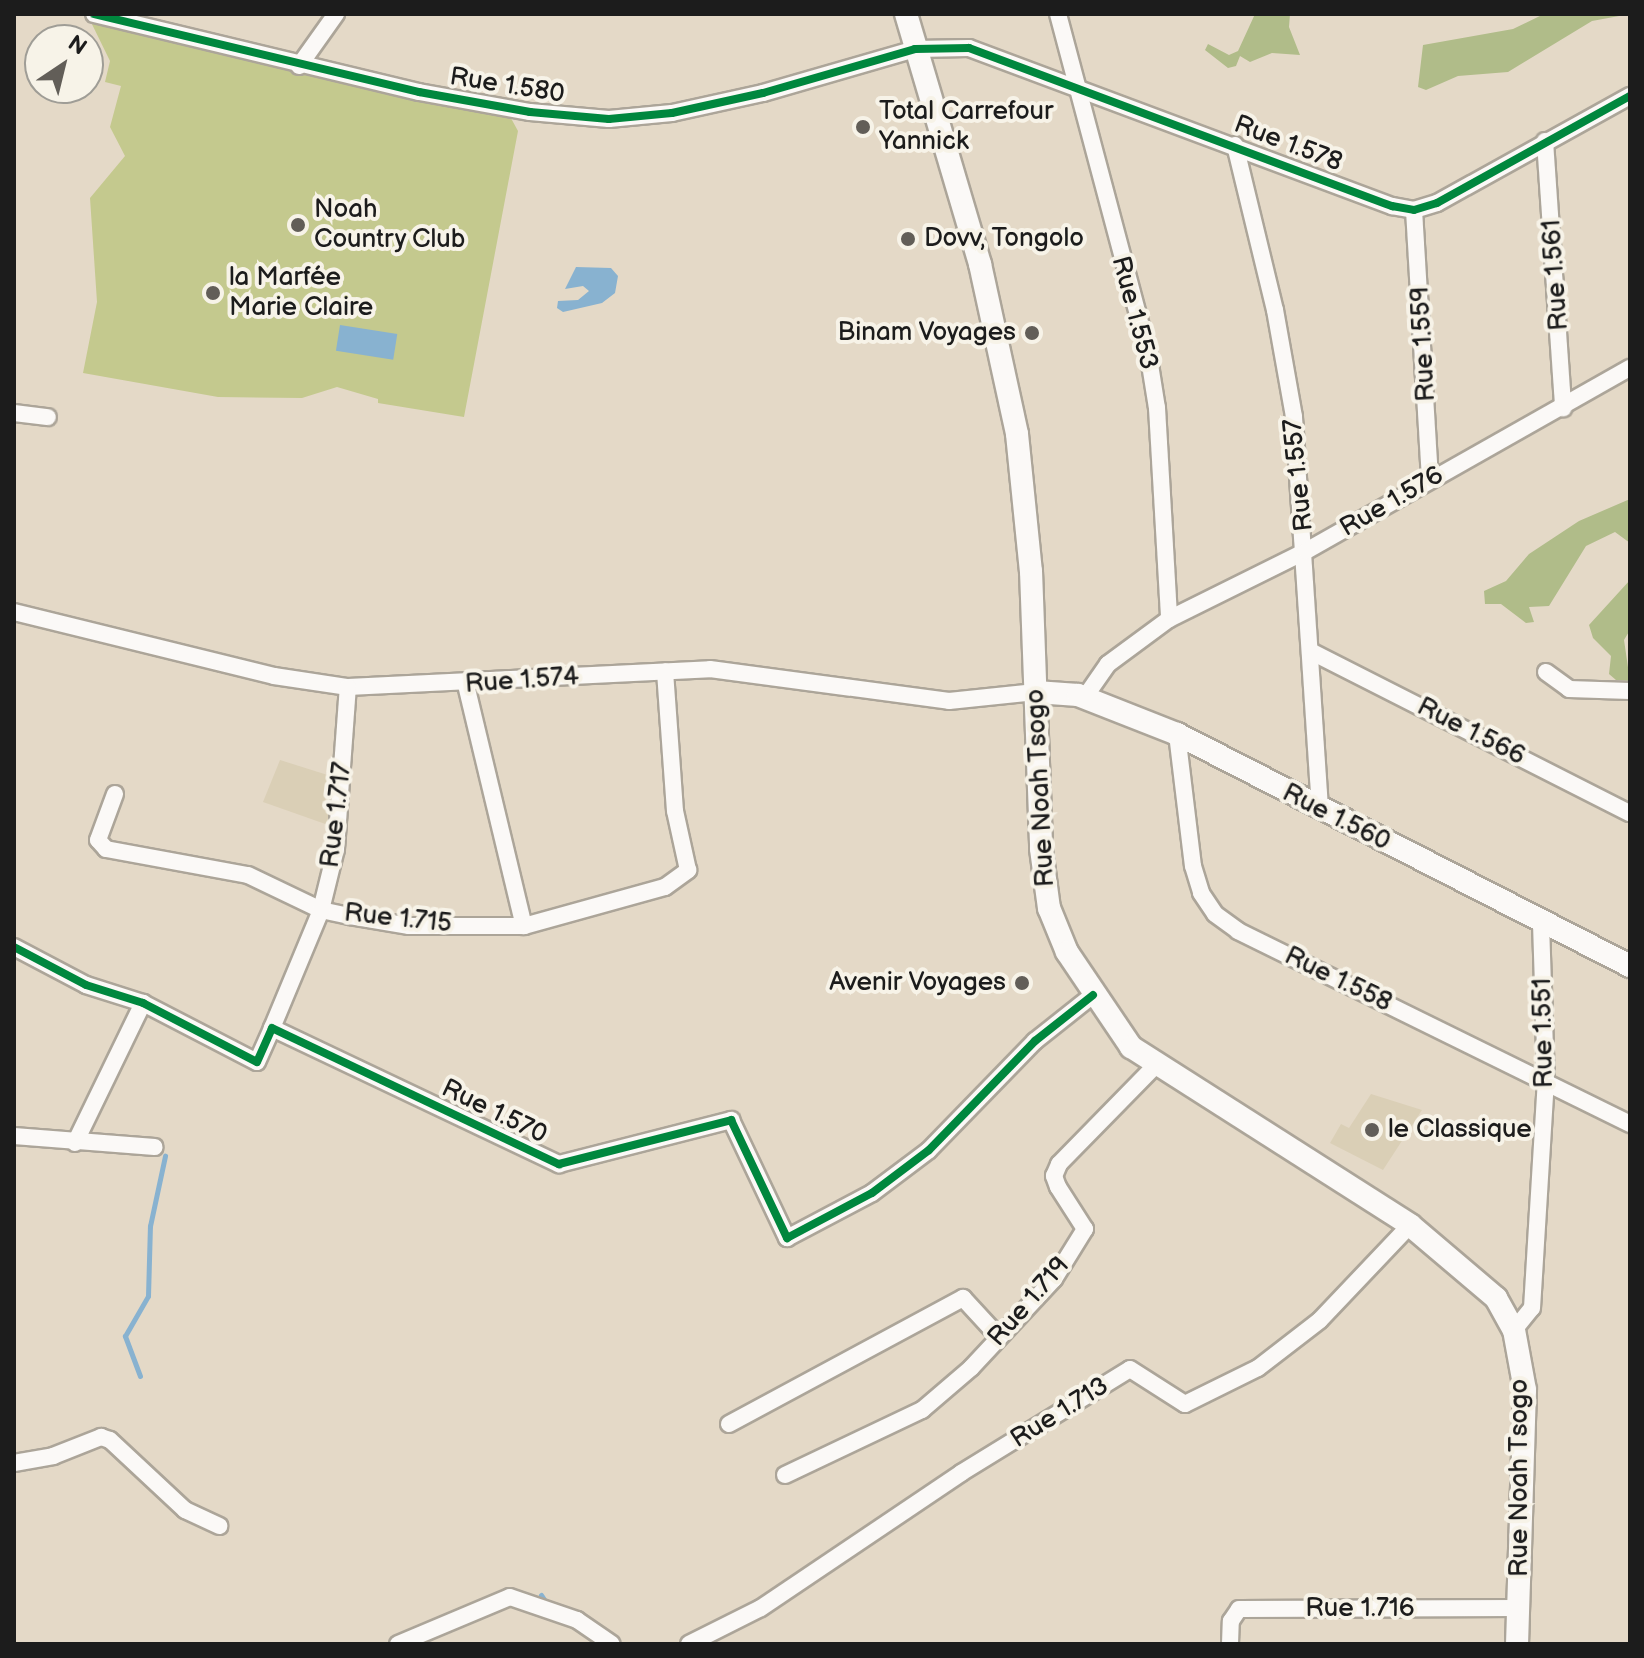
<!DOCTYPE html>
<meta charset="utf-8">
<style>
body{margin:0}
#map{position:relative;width:1644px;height:1658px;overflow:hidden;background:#e4d9c7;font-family:"Balsamiq Sans",sans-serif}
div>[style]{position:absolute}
.built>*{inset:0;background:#dacfb6}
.green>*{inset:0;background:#c4c98e}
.forest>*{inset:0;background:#b0bc89}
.water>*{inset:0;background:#88b2d0;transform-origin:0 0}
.stream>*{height:5px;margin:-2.5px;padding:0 2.5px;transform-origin:2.5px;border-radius:2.5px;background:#88b2d0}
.roads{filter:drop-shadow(2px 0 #aca599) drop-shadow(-2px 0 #aca599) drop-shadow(0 2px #aca599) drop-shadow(0 -2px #aca599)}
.minor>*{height:16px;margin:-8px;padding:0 8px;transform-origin:8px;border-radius:8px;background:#fbf9f7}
.secondary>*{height:22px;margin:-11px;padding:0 11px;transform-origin:11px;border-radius:11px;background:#fbf9f7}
.cycleway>*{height:8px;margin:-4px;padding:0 4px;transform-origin:4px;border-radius:4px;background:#00873e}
.dots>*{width:22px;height:22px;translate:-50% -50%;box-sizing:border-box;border:4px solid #f7f3e8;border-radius:50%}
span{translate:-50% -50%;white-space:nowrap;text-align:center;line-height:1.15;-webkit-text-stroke:8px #f7f3e8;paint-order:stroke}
.street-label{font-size:26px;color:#1c1c1c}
.poi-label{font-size:26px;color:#1c1c1c}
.left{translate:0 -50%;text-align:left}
.right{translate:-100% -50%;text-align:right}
.frame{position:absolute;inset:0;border:16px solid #1c1c1c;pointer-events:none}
.north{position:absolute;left:24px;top:24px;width:80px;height:80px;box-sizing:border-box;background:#f7f3e8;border:2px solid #9f9d96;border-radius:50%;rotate:35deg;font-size:22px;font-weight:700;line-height:32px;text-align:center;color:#1c1c1c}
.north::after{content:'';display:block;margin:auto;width:28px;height:36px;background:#625e58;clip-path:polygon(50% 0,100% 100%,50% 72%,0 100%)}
</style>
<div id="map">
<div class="built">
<div style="clip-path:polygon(280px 760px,337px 778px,331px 826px,263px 802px)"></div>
<div style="clip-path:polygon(1371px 1094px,1422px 1110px,1383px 1170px,1330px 1143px,1341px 1124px,1349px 1128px)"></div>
</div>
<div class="green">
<div style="clip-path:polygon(87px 14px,506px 109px,518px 131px,464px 417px,378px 403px,378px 399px,337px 387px,302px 398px,218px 397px,83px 373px,97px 302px,90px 198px,125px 156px,110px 127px,121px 86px,105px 82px,110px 61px)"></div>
</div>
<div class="forest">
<div style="clip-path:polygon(1255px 14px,1290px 14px,1289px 27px,1300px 55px,1272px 53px,1250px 62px,1240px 56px,1236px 66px,1228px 68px,1205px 50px,1208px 44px,1229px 55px,1238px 51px)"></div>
<div style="clip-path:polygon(1544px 14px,1630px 14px,1592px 21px,1508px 72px,1458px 76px,1426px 90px,1418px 87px,1423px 45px,1513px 29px)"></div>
<div style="clip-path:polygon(1630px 499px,1630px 543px,1615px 532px,1586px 546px,1549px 606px,1529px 607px,1534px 622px,1526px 623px,1501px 604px,1485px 604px,1484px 591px,1506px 581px,1529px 554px,1579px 521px)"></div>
<div style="clip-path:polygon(1630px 580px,1630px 630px,1624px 640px,1630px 681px,1616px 680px,1609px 674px,1611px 656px,1593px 638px,1589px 625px)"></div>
</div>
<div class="water">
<div style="clip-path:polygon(576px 267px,611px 268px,618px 276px,615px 293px,602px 303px,563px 312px,557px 308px,558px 301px,578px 300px,589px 291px,583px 286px,565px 289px)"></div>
<div style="left:340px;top:325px;width:58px;height:26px;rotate:9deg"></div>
</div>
<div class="stream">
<div style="left:140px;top:1376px;width:43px;rotate:-110.6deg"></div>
<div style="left:125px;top:1336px;width:46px;rotate:-60.1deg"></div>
<div style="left:148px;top:1296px;width:70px;rotate:-88.4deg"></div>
<div style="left:150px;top:1226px;width:72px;rotate:-77.9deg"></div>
<div style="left:541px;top:1595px;width:11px;rotate:56deg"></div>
</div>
<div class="roads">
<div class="minor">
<div style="left:94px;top:14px;width:334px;rotate:13.5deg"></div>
<div style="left:419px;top:92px;width:113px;rotate:10.2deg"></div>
<div style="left:530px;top:112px;width:79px;rotate:5.1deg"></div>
<div style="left:609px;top:119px;width:63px;rotate:-5.4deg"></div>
<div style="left:672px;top:113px;width:93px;rotate:-12.4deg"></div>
<div style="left:763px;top:93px;width:158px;rotate:-16.1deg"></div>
<div style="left:915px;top:49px;width:54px;rotate:-1.1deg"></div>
<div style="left:969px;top:48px;width:452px;rotate:20.5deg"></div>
<div style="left:1392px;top:206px;width:22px;rotate:10deg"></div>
<div style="left:1414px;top:210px;width:24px;rotate:-17deg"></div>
<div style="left:1437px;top:203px;width:221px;rotate:-29deg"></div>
<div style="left:1058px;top:14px;width:350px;rotate:75.1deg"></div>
<div style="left:1148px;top:352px;width:57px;rotate:80.9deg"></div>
<div style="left:1157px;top:408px;width:211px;rotate:86.7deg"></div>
<div style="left:299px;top:66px;width:64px;rotate:-54.6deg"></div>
<div style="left:1545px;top:141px;width:268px;rotate:86.1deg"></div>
<div style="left:1235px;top:145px;width:170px;rotate:76.4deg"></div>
<div style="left:1275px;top:310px;width:109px;rotate:79.9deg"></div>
<div style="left:1294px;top:417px;width:394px;rotate:86.2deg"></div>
<div style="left:1414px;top:210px;width:269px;rotate:86.6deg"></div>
<div style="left:14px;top:413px;width:34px;rotate:7deg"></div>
<div style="left:14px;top:612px;width:268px;rotate:13.8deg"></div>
<div style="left:274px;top:676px;width:75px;rotate:8.5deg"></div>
<div style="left:348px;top:687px;width:362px;rotate:-2.8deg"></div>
<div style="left:710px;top:669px;width:241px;rotate:7.6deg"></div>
<div style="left:949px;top:701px;width:87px;rotate:-5.9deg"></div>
<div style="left:1312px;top:652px;width:356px;rotate:26.9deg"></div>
<div style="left:1546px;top:672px;width:29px;rotate:36deg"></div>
<div style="left:1569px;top:689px;width:61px;rotate:1.9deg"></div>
<div style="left:466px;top:685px;width:248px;rotate:76.5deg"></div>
<div style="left:1085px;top:697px;width:40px;rotate:-55.1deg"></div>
<div style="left:1108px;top:664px;width:76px;rotate:-36.4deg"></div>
<div style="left:1169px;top:619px;width:153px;rotate:-26.4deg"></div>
<div style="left:1306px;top:551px;width:372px;rotate:-29.5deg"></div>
<div style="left:1177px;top:734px;width:133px;rotate:83.1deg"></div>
<div style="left:1193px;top:866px;width:28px;rotate:73deg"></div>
<div style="left:1201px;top:893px;width:25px;rotate:56deg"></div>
<div style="left:1215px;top:914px;width:29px;rotate:36deg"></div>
<div style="left:1238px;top:931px;width:437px;rotate:26.2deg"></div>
<div style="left:115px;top:794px;width:49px;rotate:110.3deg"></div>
<div style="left:98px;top:840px;width:12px;rotate:48deg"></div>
<div style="left:106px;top:849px;width:144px;rotate:10.4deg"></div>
<div style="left:248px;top:875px;width:81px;rotate:25.6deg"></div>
<div style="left:321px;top:910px;width:30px;rotate:12deg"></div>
<div style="left:350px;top:916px;width:60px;rotate:9.6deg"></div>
<div style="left:409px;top:926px;width:115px"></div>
<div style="left:524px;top:926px;width:146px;rotate:-15.5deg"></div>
<div style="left:665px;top:887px;width:29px;rotate:-36deg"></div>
<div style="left:688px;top:870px;width:60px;rotate:-102.4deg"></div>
<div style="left:675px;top:811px;width:140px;rotate:-94.1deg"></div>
<div style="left:14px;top:947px;width:81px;rotate:27.8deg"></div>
<div style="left:86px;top:985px;width:60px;rotate:17.5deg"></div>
<div style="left:143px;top:1003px;width:128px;rotate:27.4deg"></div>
<div style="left:257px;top:1062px;width:37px;rotate:-66deg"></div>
<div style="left:272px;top:1028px;width:318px;rotate:25.4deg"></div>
<div style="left:559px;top:1164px;width:178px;rotate:-14.3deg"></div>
<div style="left:731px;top:1120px;width:131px;rotate:64.6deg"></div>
<div style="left:787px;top:1238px;width:96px;rotate:-27.9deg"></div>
<div style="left:872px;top:1193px;width:71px;rotate:-37deg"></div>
<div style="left:929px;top:1150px;width:152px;rotate:-45.8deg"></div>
<div style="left:1035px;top:1041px;width:74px;rotate:-38.4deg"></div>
<div style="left:272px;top:1028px;width:128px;rotate:-67.4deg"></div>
<div style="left:321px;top:910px;width:63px;rotate:-76.2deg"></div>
<div style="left:336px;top:849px;width:162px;rotate:-85.8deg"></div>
<div style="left:14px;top:1136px;width:141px;rotate:4.5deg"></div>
<div style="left:75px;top:1143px;width:156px;rotate:-64.1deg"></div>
<div style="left:1514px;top:1330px;width:28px;rotate:-51deg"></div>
<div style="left:1532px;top:1308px;width:226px;rotate:-86.5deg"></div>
<div style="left:1546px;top:1082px;width:161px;rotate:-91.8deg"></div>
<div style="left:729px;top:1424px;width:266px;rotate:-28.3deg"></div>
<div style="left:963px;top:1298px;width:53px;rotate:47.3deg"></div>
<div style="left:14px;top:1463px;width:40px;rotate:-10deg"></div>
<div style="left:53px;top:1456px;width:52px;rotate:-21.6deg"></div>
<div style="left:101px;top:1437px;width:9px;rotate:18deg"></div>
<div style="left:110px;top:1440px;width:103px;rotate:43deg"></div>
<div style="left:185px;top:1510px;width:38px;rotate:25deg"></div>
<div style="left:785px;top:1475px;width:152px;rotate:-25.4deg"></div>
<div style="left:922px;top:1410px;width:65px;rotate:-40.6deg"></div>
<div style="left:971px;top:1368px;width:122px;rotate:-47deg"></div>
<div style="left:1054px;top:1279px;width:59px;rotate:-58.2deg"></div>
<div style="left:1085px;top:1229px;width:50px;rotate:-122.7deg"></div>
<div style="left:1058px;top:1187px;width:12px;rotate:-110deg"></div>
<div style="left:1054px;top:1176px;width:13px;rotate:-67deg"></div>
<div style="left:1059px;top:1164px;width:137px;rotate:-45.6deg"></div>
<div style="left:398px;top:1644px;width:121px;rotate:-22.8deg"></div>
<div style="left:510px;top:1597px;width:71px;rotate:18.9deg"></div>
<div style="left:577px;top:1620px;width:42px;rotate:34.4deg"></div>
<div style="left:689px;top:1644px;width:80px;rotate:-26.6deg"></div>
<div style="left:761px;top:1608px;width:241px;rotate:-34deg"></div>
<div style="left:961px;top:1473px;width:198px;rotate:-31.6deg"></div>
<div style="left:1130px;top:1369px;width:65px;rotate:32.5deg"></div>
<div style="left:1185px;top:1404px;width:81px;rotate:-26.3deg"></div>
<div style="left:1258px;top:1368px;width:78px;rotate:-37.7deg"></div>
<div style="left:1320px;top:1320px;width:131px;rotate:-46.5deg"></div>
<div style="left:1230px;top:1644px;width:23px;rotate:-88deg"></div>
<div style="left:1231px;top:1621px;width:14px;rotate:-56deg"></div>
<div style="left:1239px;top:1609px;width:279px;rotate:-0.2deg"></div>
</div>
<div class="secondary">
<div style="left:906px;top:14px;width:261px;rotate:73.5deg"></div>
<div style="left:980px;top:264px;width:174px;rotate:77.7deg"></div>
<div style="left:1017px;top:434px;width:138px;rotate:84.2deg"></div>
<div style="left:1031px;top:571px;width:278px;rotate:87.9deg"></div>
<div style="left:1041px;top:849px;width:60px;rotate:82.3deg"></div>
<div style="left:1049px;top:908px;width:48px;rotate:67.8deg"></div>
<div style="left:1067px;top:952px;width:115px;rotate:56deg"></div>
<div style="left:1131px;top:1047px;width:331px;rotate:32.5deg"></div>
<div style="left:1410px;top:1225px;width:113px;rotate:40.3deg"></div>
<div style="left:1496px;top:1298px;width:37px;rotate:61deg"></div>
<div style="left:1514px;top:1330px;width:61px;rotate:79.6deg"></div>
<div style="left:1525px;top:1390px;width:254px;rotate:91.8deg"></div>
<div style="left:1036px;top:692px;width:42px;rotate:4.1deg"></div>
<div style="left:1078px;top:695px;width:106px;rotate:21.5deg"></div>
<div style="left:1177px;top:734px;width:509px;rotate:27.12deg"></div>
</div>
</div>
<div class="cycleway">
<div style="left:94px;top:14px;width:334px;rotate:13.5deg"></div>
<div style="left:419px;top:92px;width:113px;rotate:10.2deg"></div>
<div style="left:530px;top:112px;width:79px;rotate:5.1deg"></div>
<div style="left:609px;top:119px;width:63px;rotate:-5.4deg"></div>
<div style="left:672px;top:113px;width:93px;rotate:-12.4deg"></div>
<div style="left:763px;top:93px;width:158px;rotate:-16.1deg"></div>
<div style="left:915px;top:49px;width:54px;rotate:-1.1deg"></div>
<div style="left:969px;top:48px;width:452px;rotate:20.5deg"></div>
<div style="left:1392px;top:206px;width:22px;rotate:10deg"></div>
<div style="left:1414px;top:210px;width:24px;rotate:-17deg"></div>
<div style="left:1437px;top:203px;width:221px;rotate:-29deg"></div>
<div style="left:14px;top:947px;width:81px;rotate:27.8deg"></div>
<div style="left:86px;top:985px;width:60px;rotate:17.5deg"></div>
<div style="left:143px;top:1003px;width:128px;rotate:27.4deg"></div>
<div style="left:257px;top:1062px;width:37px;rotate:-66deg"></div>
<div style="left:272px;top:1028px;width:318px;rotate:25.4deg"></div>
<div style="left:559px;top:1164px;width:178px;rotate:-14.3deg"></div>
<div style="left:731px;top:1120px;width:131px;rotate:64.6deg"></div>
<div style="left:787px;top:1238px;width:96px;rotate:-27.9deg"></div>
<div style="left:872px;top:1193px;width:71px;rotate:-37deg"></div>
<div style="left:929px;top:1150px;width:152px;rotate:-45.8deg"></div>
<div style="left:1035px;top:1041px;width:74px;rotate:-38.4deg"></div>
</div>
<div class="dots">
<div style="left:863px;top:127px;background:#625e58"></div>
<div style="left:298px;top:225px;background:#625e58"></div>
<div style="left:908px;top:239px;background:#625e58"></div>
<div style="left:213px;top:293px;background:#625e58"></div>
<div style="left:1032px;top:333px;background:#625e58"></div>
<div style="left:1022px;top:983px;background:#625e58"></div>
<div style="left:1372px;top:1130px;background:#625e58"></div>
</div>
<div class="street-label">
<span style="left:507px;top:86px;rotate:9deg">Rue 1.580</span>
<span style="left:1288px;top:144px;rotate:21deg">Rue 1.578</span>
<span style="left:1556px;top:275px;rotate:-94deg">Rue 1.561</span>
<span style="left:1134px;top:313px;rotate:75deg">Rue 1.553</span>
<span style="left:1424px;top:344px;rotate:-93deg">Rue 1.559</span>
<span style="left:1299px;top:475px;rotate:-96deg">Rue 1.557</span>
<span style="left:1392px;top:502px;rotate:-30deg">Rue 1.576</span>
<span style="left:522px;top:681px;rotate:-4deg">Rue 1.574</span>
<span style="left:1471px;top:732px;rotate:27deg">Rue 1.566</span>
<span style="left:1041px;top:788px;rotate:-93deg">Rue Noah Tsogo</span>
<span style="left:337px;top:815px;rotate:-83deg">Rue 1.717</span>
<span style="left:1336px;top:818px;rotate:27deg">Rue 1.560</span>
<span style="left:398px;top:919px;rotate:6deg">Rue 1.715</span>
<span style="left:1338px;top:980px;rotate:26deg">Rue 1.558</span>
<span style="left:1544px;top:1033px;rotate:-91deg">Rue 1.551</span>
<span style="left:494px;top:1112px;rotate:26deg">Rue 1.570</span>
<span style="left:1029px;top:1302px;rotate:-49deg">Rue 1.719</span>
<span style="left:1060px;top:1413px;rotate:-32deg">Rue 1.713</span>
<span style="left:1520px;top:1478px;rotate:-90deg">Rue Noah Tsogo</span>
<span style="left:1360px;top:1609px">Rue 1.716</span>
</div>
<div class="poi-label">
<span class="left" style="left:879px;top:127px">Total Carrefour<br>Yannick</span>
<span class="left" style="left:314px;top:225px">Noah<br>Country Club</span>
<span class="left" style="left:924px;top:239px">Dovv, Tongolo</span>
<span class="left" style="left:229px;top:293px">la Marfée<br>Marie Claire</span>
<span class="right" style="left:1016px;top:333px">Binam Voyages</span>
<span class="right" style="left:1006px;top:983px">Avenir Voyages</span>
<span class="left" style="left:1388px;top:1130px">le Classique</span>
</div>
<div class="frame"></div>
<div class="north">N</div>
</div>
